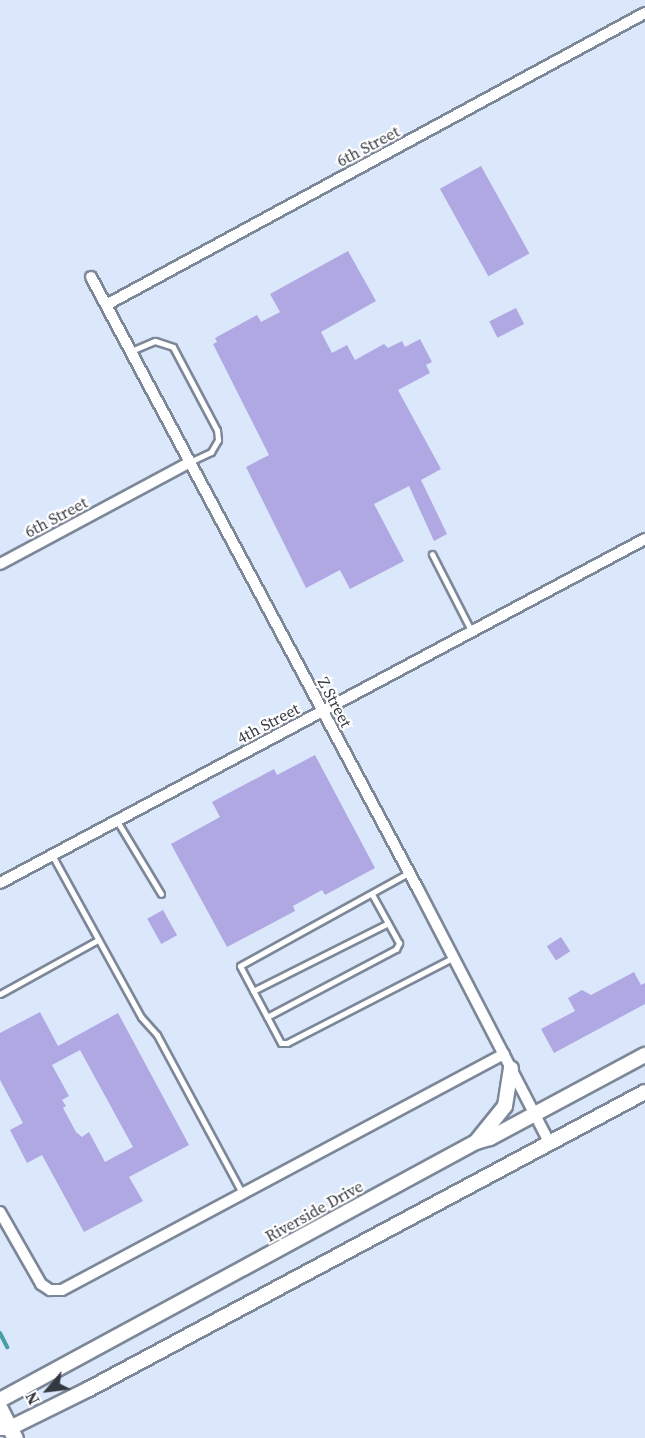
<!DOCTYPE html>
<style>
body{margin:0}
#map{position:relative;width:645px;height:1438px;overflow:hidden;background:#dbe7fb;font-family:"Source Serif 4",serif}
div>[style]{position:absolute}
.stream>*{height:4px;margin:-2px;padding:0 2px;transform-origin:2px;border-radius:2px;background:#469fa4}
.building>*{inset:0;background:#b0a8e3;transform-origin:0 0}
.roads{filter:drop-shadow(2px 0 #7c8798) drop-shadow(-2px 0 #7c8798) drop-shadow(0 2px #7c8798) drop-shadow(0 -2px #7c8798)}
.service>*{height:5px;margin:-2.5px;padding:0 2.5px;transform-origin:2.5px;border-radius:2.5px;background:#fff}
.minor>*{height:10px;margin:-5px;padding:0 5px;transform-origin:5px;border-radius:5px;background:#fff}
.tertiary>*{height:14px;margin:-7px;padding:0 7px;transform-origin:7px;border-radius:7px;background:#fff}
.secondary>*{height:15px;margin:-7.5px;padding:0 7.5px;transform-origin:7.5px;border-radius:7.5px;background:#fff}
span{translate:-50% -50%;white-space:nowrap;text-align:center;line-height:1.15;-webkit-text-stroke:4.5px #fff;paint-order:stroke}
.street-label{font-size:16px;color:#343941}
.north{position:absolute;left:18px;top:1360px;width:60px;height:60px;-webkit-text-stroke:4px #fff;paint-order:stroke;rotate:242deg;font-size:16px;font-weight:700;line-height:24px;text-align:center;color:#343941}
.north::after{content:'';display:block;margin:auto;width:21px;height:27px;background:#343941;clip-path:polygon(50% 0,100% 100%,50% 72%,0 100%)}
</style>
<div id="map">
<div class="stream">
<div style="left:0;top:1333px;width:16px;rotate:63deg"></div>
</div>
<div class="building">
<div style="left:481px;top:166px;width:100px;height:47px;rotate:61deg"></div>
<div style="clip-path:polygon(348px 251px,376px 301px,321px 332px,332px 353px,347px 345px,355px 360px,384px 344px,388px 348px,402px 341px,405px 347px,420px 339px,432px 362px,426px 365px,430px 373px,398px 390px,441px 469px,421px 480px,447px 534px,434px 541px,409px 486px,374px 504px,404px 561px,350px 589px,340px 570px,306px 588px,246px 467px,269px 455px,213px 344px,217px 342px,215px 338px,257px 315px,261px 322px,280px 312px,270px 294px)"></div>
<div style="left:516px;top:308px;width:18px;height:30px;rotate:63deg"></div>
<div style="clip-path:polygon(315px 755px,375px 868px,325px 895px,322px 890px,293px 906px,295px 911px,227px 947px,171px 844px,220px 817px,212px 802px,274px 769px,277px 775px)"></div>
<div style="left:163px;top:910px;width:29px;height:18px;rotate:61deg"></div>
<div style="left:561px;top:937px;width:17px;height:17px;rotate:57deg"></div>
<div style="clip-path:polygon(634px 972px,641px 985px,645px 983px,645px 1004px,554px 1053px,541px 1029px,575px 1011px,568px 998px,582px 990px,591px 995px)"></div>
<div style="clip-path:polygon(evenodd,40px 1012px,58px 1046px,118px 1013px,189px 1145px,129px 1177px,143px 1201px,84px 1232px,42px 1155px,27px 1163px,10px 1130px,23px 1123px,0 1080px,0 1033px,40px 1012px,80px 1050px,133px 1147px,105px 1162px,89px 1132px,82px 1137px,76px 1132px,63px 1108px,66px 1106px,62px 1100px,69px 1096px,52px 1065px,80px 1050px)"></div>
</div>
<div class="roads">
<div class="service">
<div style="left:131px;top:351px;width:26px;rotate:-23deg"></div>
<div style="left:155px;top:341px;width:19px;rotate:18deg"></div>
<div style="left:173px;top:347px;width:94px;rotate:62.1deg"></div>
<div style="left:217px;top:430px;width:10px;rotate:84deg"></div>
<div style="left:218px;top:440px;width:14px;rotate:120deg"></div>
<div style="left:211px;top:452px;width:23px;rotate:155deg"></div>
<div style="left:432px;top:554px;width:88px;rotate:62.9deg"></div>
<div style="left:117px;top:821px;width:85px;rotate:58.9deg"></div>
<div style="left:52px;top:855px;width:185px;rotate:61.2deg"></div>
<div style="left:141px;top:1017px;width:24px;rotate:48deg"></div>
<div style="left:157px;top:1035px;width:179px;rotate:61.7deg"></div>
<div style="left:410px;top:872px;width:194px;rotate:151.1deg"></div>
<div style="left:240px;top:966px;width:87px;rotate:62deg"></div>
<div style="left:281px;top:1043px;width:6px"></div>
<div style="left:287px;top:1043px;width:188px;rotate:-27.2deg"></div>
<div style="left:253px;top:991px;width:151px;rotate:-26.7deg"></div>
<div style="left:0;top:994px;width:112px;rotate:-28.9deg"></div>
<div style="left:267px;top:1017px;width:146px;rotate:-27.8deg"></div>
<div style="left:396px;top:949px;width:7px;rotate:-63deg"></div>
<div style="left:399px;top:943px;width:54px;rotate:-119deg"></div>
</div>
<div class="minor">
<div style="left:91px;top:277px;width:696px;rotate:61.89deg"></div>
<div style="left:419px;top:891px;width:283px;rotate:62.6deg"></div>
<div style="left:106px;top:305px;width:613px;rotate:-28.45deg"></div>
<div style="left:0;top:564px;width:216px;rotate:-28.2deg"></div>
<div style="left:0;top:883px;width:731px;rotate:-28.07deg"></div>
<div style="left:0;top:1212px;width:83px;rotate:60.3deg"></div>
<div style="left:41px;top:1284px;width:11px;rotate:34deg"></div>
<div style="left:50px;top:1290px;width:12px"></div>
<div style="left:62px;top:1290px;width:501px;rotate:-28.1deg"></div>
</div>
<div class="tertiary">
<div style="left:476px;top:1142px;width:46px;rotate:-51.1deg"></div>
<div style="left:505px;top:1106px;width:38px;rotate:-81deg"></div>
<div style="left:0;top:1400px;width:541px;rotate:-28.46deg"></div>
<div style="left:476px;top:1142px;width:15px;rotate:-16deg"></div>
<div style="left:490px;top:1138px;width:176px;rotate:-28.2deg"></div>
<div style="left:0;top:1428px;width:10px"></div>
<div style="left:10px;top:1428px;width:88px;rotate:-26.3deg"></div>
<div style="left:89px;top:1389px;width:630px;rotate:-28.11deg"></div>
</div>
<div class="secondary">
<div style="left:0;top:1409px;width:33px;rotate:63deg"></div>
</div>
</div>
<div class="street-label">
<span style="left:368px;top:146px;rotate:-28deg">6th Street</span>
<span style="left:56px;top:517px;rotate:-28deg">6th Street</span>
<span style="left:335px;top:702px;rotate:62deg">Z Street</span>
<span style="left:268px;top:723px;rotate:-28deg">4th Street</span>
<span style="left:314px;top:1211px;rotate:-29deg">Riverside Drive</span>
</div>
<div class="north">N</div>
</div>
